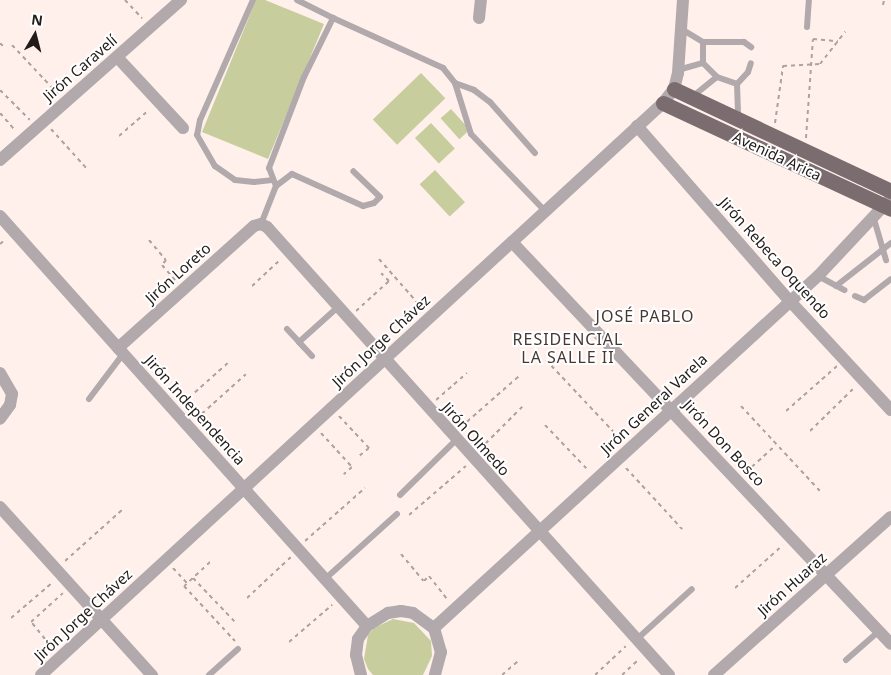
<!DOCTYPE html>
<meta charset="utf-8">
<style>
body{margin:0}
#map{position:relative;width:891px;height:675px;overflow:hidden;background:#fff0eb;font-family:"Noto Sans",sans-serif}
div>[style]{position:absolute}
.green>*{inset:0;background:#c8cd9d;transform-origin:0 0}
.path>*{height:2px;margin-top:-1px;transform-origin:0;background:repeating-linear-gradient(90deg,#aea29e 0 4px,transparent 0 8px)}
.lane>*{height:6px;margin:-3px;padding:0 3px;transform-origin:3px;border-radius:3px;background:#b1a9ab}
.street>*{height:12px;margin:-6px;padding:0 6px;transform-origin:6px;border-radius:6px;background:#b1a9ab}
.primary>*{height:15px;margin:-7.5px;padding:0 7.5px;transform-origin:7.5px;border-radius:7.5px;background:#7a6c6f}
span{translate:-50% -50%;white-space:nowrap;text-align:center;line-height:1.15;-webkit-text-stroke:4px #fff;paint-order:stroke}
.street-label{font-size:15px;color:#211b19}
.neighbourhood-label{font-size:16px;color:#463833;letter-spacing:1px}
.north{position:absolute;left:10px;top:10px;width:50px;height:50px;-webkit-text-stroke:4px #fff;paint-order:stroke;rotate:8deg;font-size:14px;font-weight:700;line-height:20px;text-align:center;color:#211b19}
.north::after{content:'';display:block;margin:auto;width:18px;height:22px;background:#211b19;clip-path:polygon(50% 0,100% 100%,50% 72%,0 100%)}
</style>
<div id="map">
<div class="green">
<div style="clip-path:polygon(256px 0,265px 0,324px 24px,268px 159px,202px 132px)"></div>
<div style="left:421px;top:73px;width:35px;height:67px;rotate:46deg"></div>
<div style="left:451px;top:109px;width:28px;height:14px;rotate:48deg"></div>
<div style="left:431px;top:123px;width:35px;height:22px;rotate:47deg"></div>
<div style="left:435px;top:170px;width:44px;height:21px;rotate:47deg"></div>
<div style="clip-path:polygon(393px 619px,414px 623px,431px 641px,432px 656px,423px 675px,373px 675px,368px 669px,364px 659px,368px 635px,374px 628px)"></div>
</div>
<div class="path">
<div style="left:125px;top:0;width:25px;rotate:47deg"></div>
<div style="left:883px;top:5px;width:5px;rotate:-79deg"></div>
<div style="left:0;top:43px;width:6px;rotate:45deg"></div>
<div style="left:12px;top:45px;width:67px;rotate:46.8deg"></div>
<div style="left:0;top:90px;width:42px;rotate:45deg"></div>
<div style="left:0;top:113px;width:23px;rotate:49deg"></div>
<div style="left:775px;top:123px;width:58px;rotate:-82deg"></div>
<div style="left:783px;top:66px;width:37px;rotate:-3deg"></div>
<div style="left:820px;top:64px;width:41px;rotate:-52deg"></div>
<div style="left:51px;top:129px;width:55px;rotate:47.9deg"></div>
<div style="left:119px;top:136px;width:40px;rotate:-41deg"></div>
<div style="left:806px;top:138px;width:99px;rotate:-86deg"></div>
<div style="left:813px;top:39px;width:25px;rotate:5deg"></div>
<div style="left:149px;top:240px;width:26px;rotate:50deg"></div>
<div style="left:166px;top:260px;width:6px;rotate:129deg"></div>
<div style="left:162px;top:265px;width:20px;rotate:49deg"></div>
<div style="left:0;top:244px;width:8px;rotate:-40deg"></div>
<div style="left:379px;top:259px;width:65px;rotate:48.7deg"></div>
<div style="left:252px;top:286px;width:40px;rotate:-43deg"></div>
<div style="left:356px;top:311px;width:45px;rotate:-42.3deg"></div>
<div style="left:389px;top:281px;width:11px;rotate:-135deg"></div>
<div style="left:546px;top:360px;width:110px;rotate:46.8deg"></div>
<div style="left:436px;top:400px;width:41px;rotate:-41.1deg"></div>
<div style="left:183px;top:403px;width:63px;rotate:-41.8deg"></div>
<div style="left:741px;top:406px;width:116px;rotate:47.1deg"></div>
<div style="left:786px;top:411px;width:68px;rotate:-41.4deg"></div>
<div style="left:339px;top:416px;width:44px;rotate:46.8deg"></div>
<div style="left:369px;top:448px;width:14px;rotate:141deg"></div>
<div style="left:196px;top:419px;width:67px;rotate:-42deg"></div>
<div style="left:545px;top:425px;width:62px;rotate:46.3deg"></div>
<div style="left:461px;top:427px;width:77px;rotate:-41.3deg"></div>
<div style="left:810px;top:431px;width:63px;rotate:-44.4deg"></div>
<div style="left:321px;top:433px;width:46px;rotate:47.6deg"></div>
<div style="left:352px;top:467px;width:11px;rotate:139deg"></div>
<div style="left:480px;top:449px;width:62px;rotate:-45deg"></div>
<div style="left:626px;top:468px;width:83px;rotate:47.4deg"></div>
<div style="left:746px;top:472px;width:40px;rotate:-42deg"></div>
<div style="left:409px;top:515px;width:75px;rotate:-40.7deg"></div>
<div style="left:305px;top:541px;width:80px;rotate:-41.5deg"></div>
<div style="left:401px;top:554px;width:35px;rotate:50deg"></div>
<div style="left:424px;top:581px;width:7px;rotate:-45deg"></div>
<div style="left:429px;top:576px;width:31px;rotate:52deg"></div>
<div style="left:65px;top:561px;width:78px;rotate:-41.9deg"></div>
<div style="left:210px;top:562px;width:35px;rotate:137deg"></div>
<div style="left:184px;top:586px;width:75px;rotate:47.2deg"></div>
<div style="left:173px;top:568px;width:21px;rotate:47deg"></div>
<div style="left:193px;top:578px;width:61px;rotate:46.3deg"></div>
<div style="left:735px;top:588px;width:64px;rotate:-41.9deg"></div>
<div style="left:247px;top:598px;width:60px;rotate:-43deg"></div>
<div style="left:11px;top:618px;width:55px;rotate:-40.6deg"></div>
<div style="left:45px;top:639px;width:22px;rotate:-129deg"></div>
<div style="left:31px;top:622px;width:43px;rotate:-42.2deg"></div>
<div style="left:289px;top:642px;width:57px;rotate:-40.7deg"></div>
<div style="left:502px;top:675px;width:21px;rotate:-41deg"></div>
<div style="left:595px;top:675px;width:42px;rotate:-43.1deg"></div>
<div style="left:622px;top:675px;width:22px;rotate:-43deg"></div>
</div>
<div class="lane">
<div style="left:253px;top:0;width:131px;rotate:113.8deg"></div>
<div style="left:200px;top:120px;width:15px;rotate:101deg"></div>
<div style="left:197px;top:135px;width:36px;rotate:60deg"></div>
<div style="left:215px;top:166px;width:24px;rotate:35deg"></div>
<div style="left:235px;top:180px;width:19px;rotate:6deg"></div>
<div style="left:254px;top:182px;width:18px;rotate:-6deg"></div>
<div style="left:297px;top:0;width:40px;rotate:26.6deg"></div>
<div style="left:807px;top:27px;width:27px;rotate:-86deg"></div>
<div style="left:703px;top:42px;width:41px"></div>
<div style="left:744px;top:42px;width:9px;rotate:36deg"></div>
<div style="left:703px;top:63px;width:20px;rotate:45deg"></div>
<div style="left:678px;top:70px;width:26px;rotate:-16deg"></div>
<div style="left:703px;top:63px;width:21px;rotate:-90deg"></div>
<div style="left:703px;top:42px;width:26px;rotate:-149deg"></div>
<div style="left:455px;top:83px;width:20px;rotate:20deg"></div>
<div style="left:474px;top:90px;width:20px;rotate:37deg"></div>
<div style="left:490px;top:102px;width:68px;rotate:48.6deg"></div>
<div style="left:737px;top:84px;width:16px;rotate:-47deg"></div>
<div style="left:748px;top:72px;width:9px;rotate:-72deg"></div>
<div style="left:692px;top:97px;width:32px;rotate:-39deg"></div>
<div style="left:717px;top:77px;width:21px;rotate:19deg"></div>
<div style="left:737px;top:84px;width:33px;rotate:88deg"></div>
<div style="left:276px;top:186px;width:19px;rotate:-111deg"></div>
<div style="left:269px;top:168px;width:97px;rotate:-69deg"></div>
<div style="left:304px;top:77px;width:66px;rotate:-63.8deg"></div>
<div style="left:333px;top:18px;width:121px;rotate:24.4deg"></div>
<div style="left:443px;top:68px;width:19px;rotate:51deg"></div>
<div style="left:455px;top:83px;width:53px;rotate:72.6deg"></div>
<div style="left:471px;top:134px;width:107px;rotate:46.1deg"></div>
<div style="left:874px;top:219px;width:43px;rotate:73.7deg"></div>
<div style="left:261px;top:224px;width:41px;rotate:-68.5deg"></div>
<div style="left:276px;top:186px;width:20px;rotate:-37deg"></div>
<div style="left:292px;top:174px;width:78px;rotate:24.3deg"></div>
<div style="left:363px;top:206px;width:11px;rotate:-15deg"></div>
<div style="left:374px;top:203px;width:8px;rotate:-45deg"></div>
<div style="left:380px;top:197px;width:37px;rotate:-136deg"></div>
<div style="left:818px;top:276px;width:30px;rotate:28deg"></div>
<div style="left:836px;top:286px;width:70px;rotate:-38deg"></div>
<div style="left:855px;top:296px;width:10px;rotate:24deg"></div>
<div style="left:864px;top:300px;width:34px;rotate:-38deg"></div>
<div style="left:287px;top:329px;width:18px;rotate:47deg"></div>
<div style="left:312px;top:356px;width:19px;rotate:-133deg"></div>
<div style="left:299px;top:342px;width:52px;rotate:-41.9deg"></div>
<div style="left:89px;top:399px;width:56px;rotate:-52.9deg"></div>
<div style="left:400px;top:495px;width:78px;rotate:-44.5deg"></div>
<div style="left:325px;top:579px;width:97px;rotate:-42.1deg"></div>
<div style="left:637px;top:639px;width:74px;rotate:-42.3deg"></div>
<div style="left:846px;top:660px;width:44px;rotate:-41.3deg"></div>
<div style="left:209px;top:675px;width:39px;rotate:-42deg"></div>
</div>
<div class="street">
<div style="left:479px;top:18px;width:18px;rotate:-84deg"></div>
<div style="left:117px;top:57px;width:97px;rotate:47.1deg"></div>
<div style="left:637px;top:126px;width:231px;rotate:48.9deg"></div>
<div style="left:789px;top:300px;width:150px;rotate:47.2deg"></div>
<div style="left:0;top:160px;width:242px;rotate:-41.5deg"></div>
<div style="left:0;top:216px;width:550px;rotate:48.17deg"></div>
<div style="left:512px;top:242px;width:552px;rotate:46.69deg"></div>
<div style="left:118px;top:348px;width:183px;rotate:-41.9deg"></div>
<div style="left:254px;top:226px;width:7px;rotate:-16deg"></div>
<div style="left:261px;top:224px;width:7px;rotate:27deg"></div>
<div style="left:267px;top:227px;width:602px;rotate:48.1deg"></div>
<div style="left:0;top:373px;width:24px;rotate:60deg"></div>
<div style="left:12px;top:394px;width:11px;rotate:100deg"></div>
<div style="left:10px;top:405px;width:17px;rotate:126deg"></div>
<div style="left:0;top:507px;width:227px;rotate:47.9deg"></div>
<div style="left:434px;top:628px;width:521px;rotate:-42.51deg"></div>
<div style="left:818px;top:276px;width:107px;rotate:-46.9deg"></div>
<div style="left:41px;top:675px;width:845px;rotate:-42.6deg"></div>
<div style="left:663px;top:103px;width:18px;rotate:-52deg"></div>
<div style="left:674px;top:89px;width:16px;rotate:-76deg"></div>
<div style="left:678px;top:73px;width:73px;rotate:-86.1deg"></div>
<div style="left:361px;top:675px;width:21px;rotate:-104deg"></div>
<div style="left:356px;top:655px;width:16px;rotate:-83deg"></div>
<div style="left:358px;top:639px;width:16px;rotate:-55deg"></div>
<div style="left:367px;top:626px;width:25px;rotate:-32deg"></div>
<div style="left:388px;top:613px;width:13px;rotate:-9deg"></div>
<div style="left:401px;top:611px;width:12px;rotate:9deg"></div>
<div style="left:413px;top:613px;width:26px;rotate:36deg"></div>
<div style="left:434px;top:628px;width:25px;rotate:74deg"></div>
<div style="left:441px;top:652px;width:24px;rotate:105deg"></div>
<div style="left:714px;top:675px;width:237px;rotate:-41.8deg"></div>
</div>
<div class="primary">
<div style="left:674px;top:89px;width:240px;rotate:25.2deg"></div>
<div style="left:663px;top:103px;width:251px;rotate:24.9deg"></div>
</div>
<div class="street-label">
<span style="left:80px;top:68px;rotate:-41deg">Jirón Caravelí</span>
<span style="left:777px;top:156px;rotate:25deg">Avenida Arica</span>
<span style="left:775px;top:258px;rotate:48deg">Jirón Rebeca Oquendo</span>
<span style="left:178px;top:273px;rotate:-42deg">Jirón Loreto</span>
<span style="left:381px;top:341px;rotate:-43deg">Jirón Jorge Chávez</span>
<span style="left:654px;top:404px;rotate:-43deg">Jirón General Varela</span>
<span style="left:195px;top:410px;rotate:48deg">Jirón Independencia</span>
<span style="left:476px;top:439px;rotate:48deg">Jirón Olmedo</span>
<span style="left:724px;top:443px;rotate:47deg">Jirón Don Bosco</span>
<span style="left:792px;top:584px;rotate:-42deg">Jirón Huaraz</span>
<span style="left:83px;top:615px;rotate:-43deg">Jirón Jorge Chávez</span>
</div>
<div class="neighbourhood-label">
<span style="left:645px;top:316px">JOSÉ PABLO</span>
<span style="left:568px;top:348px">RESIDENCIAL<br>LA SALLE II</span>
</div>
<div class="north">N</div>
</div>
